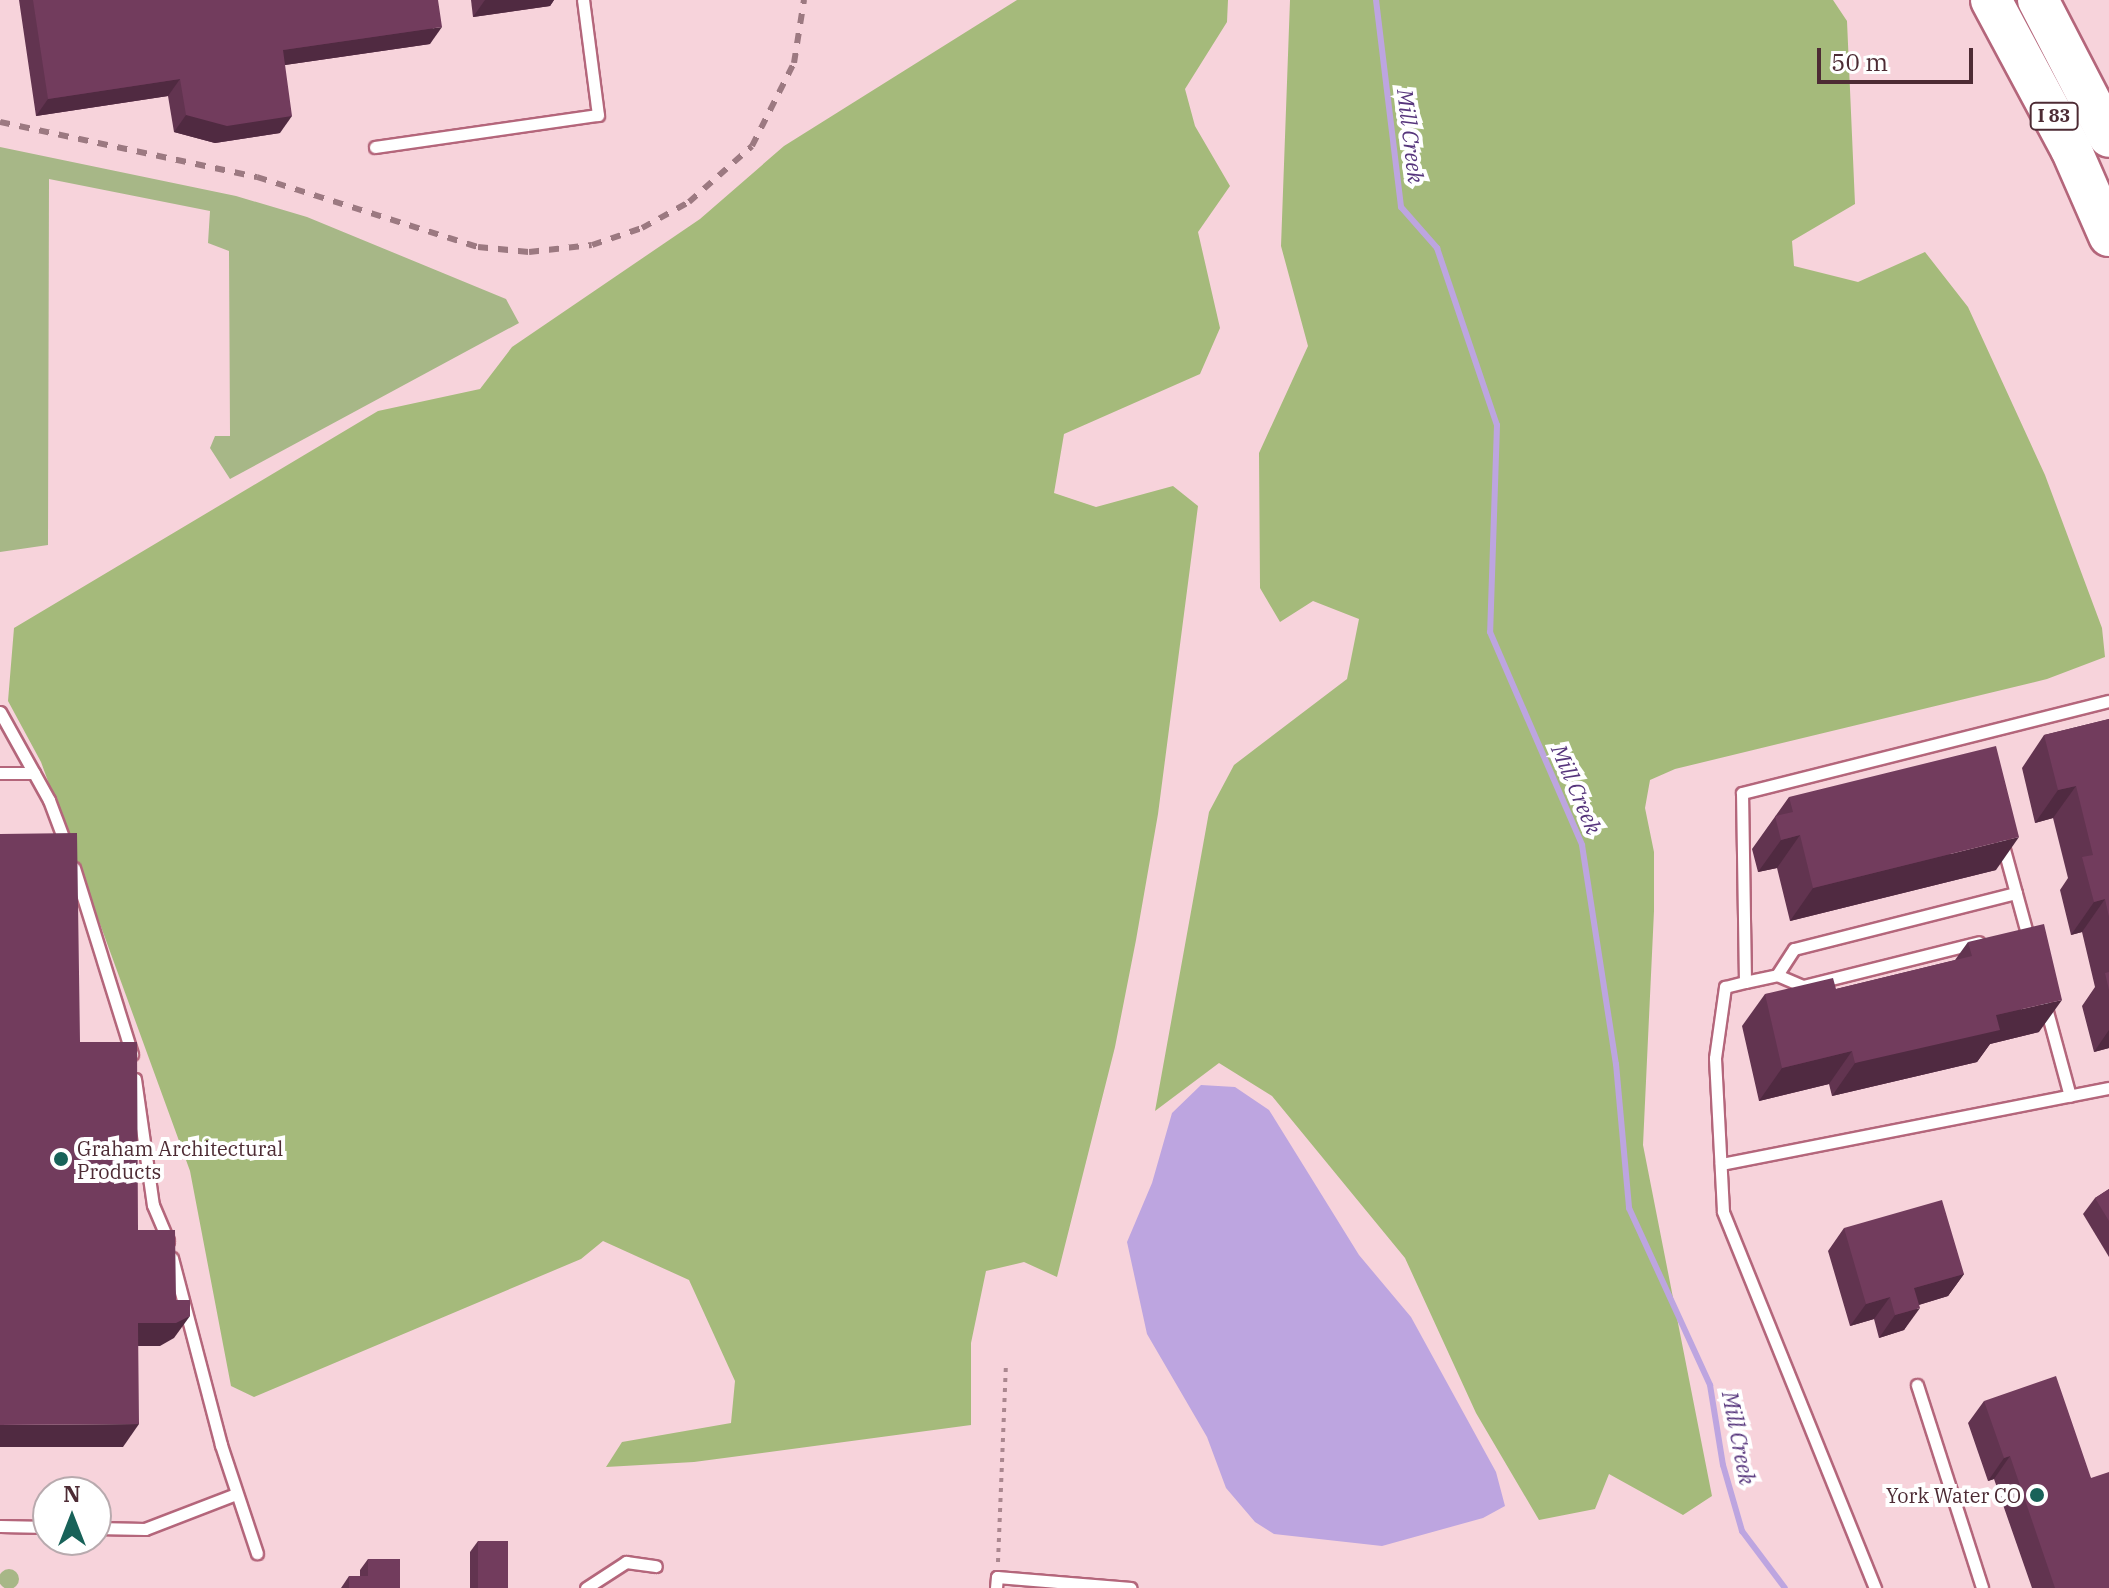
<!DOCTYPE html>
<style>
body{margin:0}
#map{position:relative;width:2109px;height:1588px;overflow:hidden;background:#f7d3db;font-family:"IBM Plex Serif",serif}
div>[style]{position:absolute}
.green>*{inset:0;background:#a7b787}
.round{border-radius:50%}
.forest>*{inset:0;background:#a5ba7b}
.water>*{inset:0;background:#bda5e0}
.stream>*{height:6px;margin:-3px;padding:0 3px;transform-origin:3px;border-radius:3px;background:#bda5e0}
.path>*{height:4px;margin-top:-2px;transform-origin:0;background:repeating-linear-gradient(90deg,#aa878f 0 4px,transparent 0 10px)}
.roads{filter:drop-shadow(2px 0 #b4667b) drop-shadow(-2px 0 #b4667b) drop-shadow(0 2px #b4667b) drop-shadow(0 -2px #b4667b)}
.lane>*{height:11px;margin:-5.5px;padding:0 5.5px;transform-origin:5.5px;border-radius:5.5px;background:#fff}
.highway>*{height:40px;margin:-20px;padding:0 20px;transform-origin:20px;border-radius:20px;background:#fff}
.rail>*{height:6px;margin-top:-3px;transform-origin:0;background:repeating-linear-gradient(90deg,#9c7981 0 10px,transparent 0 20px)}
.wall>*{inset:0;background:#623450}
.shaded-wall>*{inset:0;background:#502a41}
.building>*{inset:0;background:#723c5d;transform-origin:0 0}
.dots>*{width:22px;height:22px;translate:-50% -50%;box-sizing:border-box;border:4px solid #fff;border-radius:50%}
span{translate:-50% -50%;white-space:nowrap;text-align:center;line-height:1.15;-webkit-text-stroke:8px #fff;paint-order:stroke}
.shield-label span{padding:2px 6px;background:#fff;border:2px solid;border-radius:6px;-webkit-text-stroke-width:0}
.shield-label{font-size:18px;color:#4d2b34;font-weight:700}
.poi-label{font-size:20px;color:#4d2b34}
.left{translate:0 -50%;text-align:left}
.right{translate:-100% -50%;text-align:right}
.water-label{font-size:22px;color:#56357c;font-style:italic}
.north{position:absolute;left:32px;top:1476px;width:80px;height:80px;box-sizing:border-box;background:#fff;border:2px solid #b8aaae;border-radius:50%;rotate:0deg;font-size:22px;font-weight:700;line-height:32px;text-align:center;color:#4d2b34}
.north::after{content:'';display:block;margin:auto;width:28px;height:36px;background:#186259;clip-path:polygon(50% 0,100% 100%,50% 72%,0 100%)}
.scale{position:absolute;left:1817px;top:48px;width:156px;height:36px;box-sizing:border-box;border:4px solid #4d2b34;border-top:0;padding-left:10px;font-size:24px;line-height:28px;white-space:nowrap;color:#4d2b34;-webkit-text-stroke:6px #fff;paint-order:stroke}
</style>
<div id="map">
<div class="green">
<div style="clip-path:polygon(0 147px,236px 196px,307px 217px,506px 299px,519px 323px,230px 479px,210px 448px,215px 436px,230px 436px,229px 251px,208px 243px,210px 211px,49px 179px,48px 545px,0 552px)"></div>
<div class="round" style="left:-1px;top:1569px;width:20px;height:20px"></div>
</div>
<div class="forest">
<div style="clip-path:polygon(1017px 0,1228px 0,1227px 22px,1185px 89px,1195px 126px,1230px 186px,1198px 232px,1220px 328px,1200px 374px,1064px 434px,1054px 493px,1096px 507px,1173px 486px,1198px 506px,1158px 814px,1136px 940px,1115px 1047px,1057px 1277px,1024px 1262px,986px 1271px,971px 1343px,971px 1425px,694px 1462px,606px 1467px,622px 1442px,731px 1423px,735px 1381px,689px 1280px,603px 1241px,581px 1259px,254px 1397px,231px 1386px,190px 1171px,41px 762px,8px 701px,14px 628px,378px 411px,480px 389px,512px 347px,700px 219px,784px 146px)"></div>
<div style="clip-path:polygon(1290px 0,1833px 0,1847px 21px,1855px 204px,1792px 241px,1794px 266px,1858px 282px,1925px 252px,1968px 307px,2045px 475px,2102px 628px,2105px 657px,2047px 679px,1675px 769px,1650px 780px,1645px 808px,1654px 852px,1654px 911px,1643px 1145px,1712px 1496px,1683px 1515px,1609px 1474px,1595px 1509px,1539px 1520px,1476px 1413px,1405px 1258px,1272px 1096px,1219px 1063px,1155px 1111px,1209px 812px,1234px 765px,1347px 679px,1359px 619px,1313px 601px,1280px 622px,1260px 588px,1259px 453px,1308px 346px,1281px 246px)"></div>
</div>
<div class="water">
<div style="clip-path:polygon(1201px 1085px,1235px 1087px,1269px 1110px,1359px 1255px,1411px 1317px,1496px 1472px,1505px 1506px,1483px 1518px,1382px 1546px,1274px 1534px,1255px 1522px,1226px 1488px,1207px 1437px,1147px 1334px,1127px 1242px,1152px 1183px,1172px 1113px)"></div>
</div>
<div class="stream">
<div style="left:1376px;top:0;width:209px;rotate:83.1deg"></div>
<div style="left:1401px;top:207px;width:55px;rotate:48.7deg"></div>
<div style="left:1437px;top:248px;width:187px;rotate:71.3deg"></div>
<div style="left:1497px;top:425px;width:207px;rotate:91.9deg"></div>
<div style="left:1490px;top:632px;width:232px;rotate:66.6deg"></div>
<div style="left:1582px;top:845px;width:222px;rotate:81.2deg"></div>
<div style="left:1616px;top:1064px;width:145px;rotate:84.8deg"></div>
<div style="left:1629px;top:1208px;width:195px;rotate:65.4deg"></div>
<div style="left:1710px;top:1385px;width:81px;rotate:80.8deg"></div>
<div style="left:1723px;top:1465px;width:69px;rotate:73.9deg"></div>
<div style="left:1742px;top:1531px;width:71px;rotate:53deg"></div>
</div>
<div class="path">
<div style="left:998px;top:1562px;width:198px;rotate:-87.7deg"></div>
</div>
<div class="roads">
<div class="lane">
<div style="left:375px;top:147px;width:225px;rotate:-8.2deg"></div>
<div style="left:598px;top:115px;width:116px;rotate:-97.4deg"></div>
<div style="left:0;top:712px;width:101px;rotate:60.9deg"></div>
<div style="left:49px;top:800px;width:51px;rotate:69.4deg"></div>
<div style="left:0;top:773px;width:34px"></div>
<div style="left:2002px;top:842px;width:103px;rotate:74.7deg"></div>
<div style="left:74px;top:868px;width:195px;rotate:72.7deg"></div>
<div style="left:1777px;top:975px;width:31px;rotate:-57deg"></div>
<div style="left:1794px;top:949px;width:229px;rotate:-14.2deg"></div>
<div style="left:1745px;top:982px;width:33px;rotate:-12deg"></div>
<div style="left:1777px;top:975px;width:28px;rotate:23deg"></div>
<div style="left:1803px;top:986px;width:181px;rotate:-14deg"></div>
<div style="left:2045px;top:1004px;width:95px;rotate:74.8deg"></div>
<div style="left:135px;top:1079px;width:127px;rotate:81.9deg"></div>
<div style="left:153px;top:1205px;width:39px;rotate:67deg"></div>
<div style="left:1721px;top:1164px;width:395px;rotate:-11.1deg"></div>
<div style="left:172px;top:1258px;width:193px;rotate:75.3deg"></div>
<div style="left:221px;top:1445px;width:114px;rotate:71.6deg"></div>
<div style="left:1917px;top:1385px;width:213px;rotate:72.2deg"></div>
<div style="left:0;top:1526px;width:48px;rotate:1.2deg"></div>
<div style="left:96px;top:1528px;width:49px;rotate:1.2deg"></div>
<div style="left:145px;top:1529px;width:97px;rotate:-21deg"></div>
<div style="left:586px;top:1588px;width:48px;rotate:-33deg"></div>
<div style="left:626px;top:1562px;width:30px;rotate:8deg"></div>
<div style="left:996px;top:1588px;width:11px;rotate:-85deg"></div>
<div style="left:997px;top:1577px;width:134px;rotate:4.7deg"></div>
<div style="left:1875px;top:1588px;width:406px;rotate:-112deg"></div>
<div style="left:1723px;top:1211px;width:153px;rotate:-93deg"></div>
<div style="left:1715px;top:1058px;width:72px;rotate:-82deg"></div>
<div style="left:1725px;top:987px;width:21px;rotate:-14deg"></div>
<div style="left:1745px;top:982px;width:189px;rotate:-90.9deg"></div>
<div style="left:1742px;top:793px;width:378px;rotate:-14.1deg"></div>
</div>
<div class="highway">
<div style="left:1991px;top:0;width:169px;rotate:61.8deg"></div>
<div style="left:2071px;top:149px;width:95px;rotate:66.4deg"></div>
<div style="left:2038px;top:0;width:154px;rotate:62.6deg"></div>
</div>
</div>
<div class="rail">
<div style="left:0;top:122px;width:263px;rotate:12.1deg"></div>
<div style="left:257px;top:177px;width:232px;rotate:17.6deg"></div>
<div style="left:478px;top:247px;width:51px;rotate:5.6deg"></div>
<div style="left:529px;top:252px;width:63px;rotate:-6.3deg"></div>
<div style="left:592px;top:245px;width:53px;rotate:-18.8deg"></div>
<div style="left:642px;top:228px;width:54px;rotate:-29deg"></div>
<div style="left:689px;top:202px;width:84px;rotate:-41.6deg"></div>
<div style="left:752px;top:146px;width:93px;rotate:-63.2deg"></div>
<div style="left:794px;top:63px;width:64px;rotate:-81deg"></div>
</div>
<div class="wall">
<div style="clip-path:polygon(19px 0,438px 0,430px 44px,285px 65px,280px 133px,215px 143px,174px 132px,168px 96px,36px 116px)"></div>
<div style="clip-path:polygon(471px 0,554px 0,550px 6px,473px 17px)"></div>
<div style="clip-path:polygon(2109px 719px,2109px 1048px,2094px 1052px,2082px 1006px,2095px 987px,2082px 932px,2071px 935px,2060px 890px,2068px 878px,2053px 818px,2035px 823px,2022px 768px,2044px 735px)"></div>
<div style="clip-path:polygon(1789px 797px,1996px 870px,1790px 921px,1777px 868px,1758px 872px,1752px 849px)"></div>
<div style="clip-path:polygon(1968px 942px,2039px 1032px,1990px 1044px,1977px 1062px,1832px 1096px,1829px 1084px,1759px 1101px,1742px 1026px,1765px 994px,1836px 989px,1955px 960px)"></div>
<div style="clip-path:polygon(2109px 1189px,2109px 1257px,2083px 1214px,2095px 1198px)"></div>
<div style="clip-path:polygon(1844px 1228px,1964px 1274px,1948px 1296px,1919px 1305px,1904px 1330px,1879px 1338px,1874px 1319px,1850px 1326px,1828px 1251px)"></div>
<div style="clip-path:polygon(1984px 1401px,2091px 1478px,2109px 1588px,2032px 1588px,1994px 1479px,1988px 1481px,1968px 1423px)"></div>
<div style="clip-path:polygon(478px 1541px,508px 1588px,470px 1588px,470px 1552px)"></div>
<div style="clip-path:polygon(368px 1559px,400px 1588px,341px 1588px,349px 1576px,360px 1576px,360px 1570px)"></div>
</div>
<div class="shaded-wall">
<div style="clip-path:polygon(485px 0,554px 0,550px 6px,473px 17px)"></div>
<div style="clip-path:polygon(442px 27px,430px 44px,271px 67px,283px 50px)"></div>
<div style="clip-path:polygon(180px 79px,168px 96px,36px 116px,48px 99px)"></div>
<div style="clip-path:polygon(186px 115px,292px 116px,280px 133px,215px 143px,174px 132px)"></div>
<div style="clip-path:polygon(2076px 786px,2053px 818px,2035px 823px,2058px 790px)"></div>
<div style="clip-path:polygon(1800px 835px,1777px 868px,1758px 872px,1781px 840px)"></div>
<div style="clip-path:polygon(2019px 837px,1996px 870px,1790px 921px,1813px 888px)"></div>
<div style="clip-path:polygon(2105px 899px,2082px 932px,2071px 935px,2094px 902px)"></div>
<div style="clip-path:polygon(2062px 1000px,2039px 1032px,1990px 1044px,1977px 1062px,1832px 1096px,1855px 1063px,1996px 1015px)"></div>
<div style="clip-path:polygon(2109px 1030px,2109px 1048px,2094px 1052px)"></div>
<div style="clip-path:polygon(1852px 1051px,1829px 1084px,1759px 1101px,1782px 1068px)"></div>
<div style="clip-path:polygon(1964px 1274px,1948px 1296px,1898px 1311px,1914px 1288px)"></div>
<div style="clip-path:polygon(1890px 1297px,1874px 1319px,1850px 1326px,1866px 1304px)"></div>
<div style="clip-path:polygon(1920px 1308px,1904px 1330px,1879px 1338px,1895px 1315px)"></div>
<div style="clip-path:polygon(190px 1316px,174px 1338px,160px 1346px,123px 1346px,138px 1323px)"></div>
<div style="clip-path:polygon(139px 1424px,123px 1447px,0 1447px,0 1425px)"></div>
<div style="clip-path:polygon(2010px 1456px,1994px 1479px,1988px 1481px,2004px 1458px)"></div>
</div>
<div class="building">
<div style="clip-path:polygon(33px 0,438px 0,442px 27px,283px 50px,292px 116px,227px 126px,186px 115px,180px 79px,48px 99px)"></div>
<div style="clip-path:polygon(2109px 719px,2109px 917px,2105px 899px,2094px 902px,2082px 857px,2093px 855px,2076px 786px,2058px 790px,2044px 735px)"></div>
<div style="clip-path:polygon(1996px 746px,2019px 837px,1813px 888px,1800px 835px,1781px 840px,1775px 816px,1793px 812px,1789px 797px)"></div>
<div style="clip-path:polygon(77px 833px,80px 1042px,137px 1042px,138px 1230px,175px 1230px,176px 1300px,190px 1300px,190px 1316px,176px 1323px,138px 1323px,139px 1424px,0 1425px,0 834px)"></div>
<div style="clip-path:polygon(2044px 924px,2062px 1000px,1996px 1015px,2000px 1030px,1855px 1063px,1852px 1051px,1782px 1068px,1765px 994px,1833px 978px,1836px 989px,1972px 956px,1968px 942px)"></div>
<div style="clip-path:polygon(2109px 972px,2109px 990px,2105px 973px)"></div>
<div style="clip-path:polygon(2109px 1189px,2109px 1221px,2095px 1198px)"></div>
<div style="clip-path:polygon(1942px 1200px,1964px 1274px,1914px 1288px,1920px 1308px,1895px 1315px,1890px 1297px,1866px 1304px,1844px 1228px)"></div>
<div style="clip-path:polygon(2056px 1376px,2091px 1478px,2109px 1472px,2109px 1588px,2055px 1588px,2010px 1456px,2004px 1458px,1984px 1401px)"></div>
<div style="left:478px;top:1541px;width:30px;height:47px"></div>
<div style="clip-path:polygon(368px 1559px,400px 1559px,400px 1588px,349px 1588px,349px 1576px,368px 1576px)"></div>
</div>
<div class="dots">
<div style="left:61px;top:1159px;background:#186259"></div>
<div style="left:2037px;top:1495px;background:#186259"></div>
</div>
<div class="shield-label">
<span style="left:2054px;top:116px">I 83</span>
</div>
<div class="poi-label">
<span class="left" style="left:77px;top:1160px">Graham Architectural<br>Products</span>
<span class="right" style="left:2021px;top:1495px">York Water CO</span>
</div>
<div class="water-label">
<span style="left:1411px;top:136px;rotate:83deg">Mill Creek</span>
<span style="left:1577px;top:789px;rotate:67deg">Mill Creek</span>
<span style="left:1739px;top:1438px;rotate:79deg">Mill Creek</span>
</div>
<div class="north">N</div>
<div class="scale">50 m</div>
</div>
